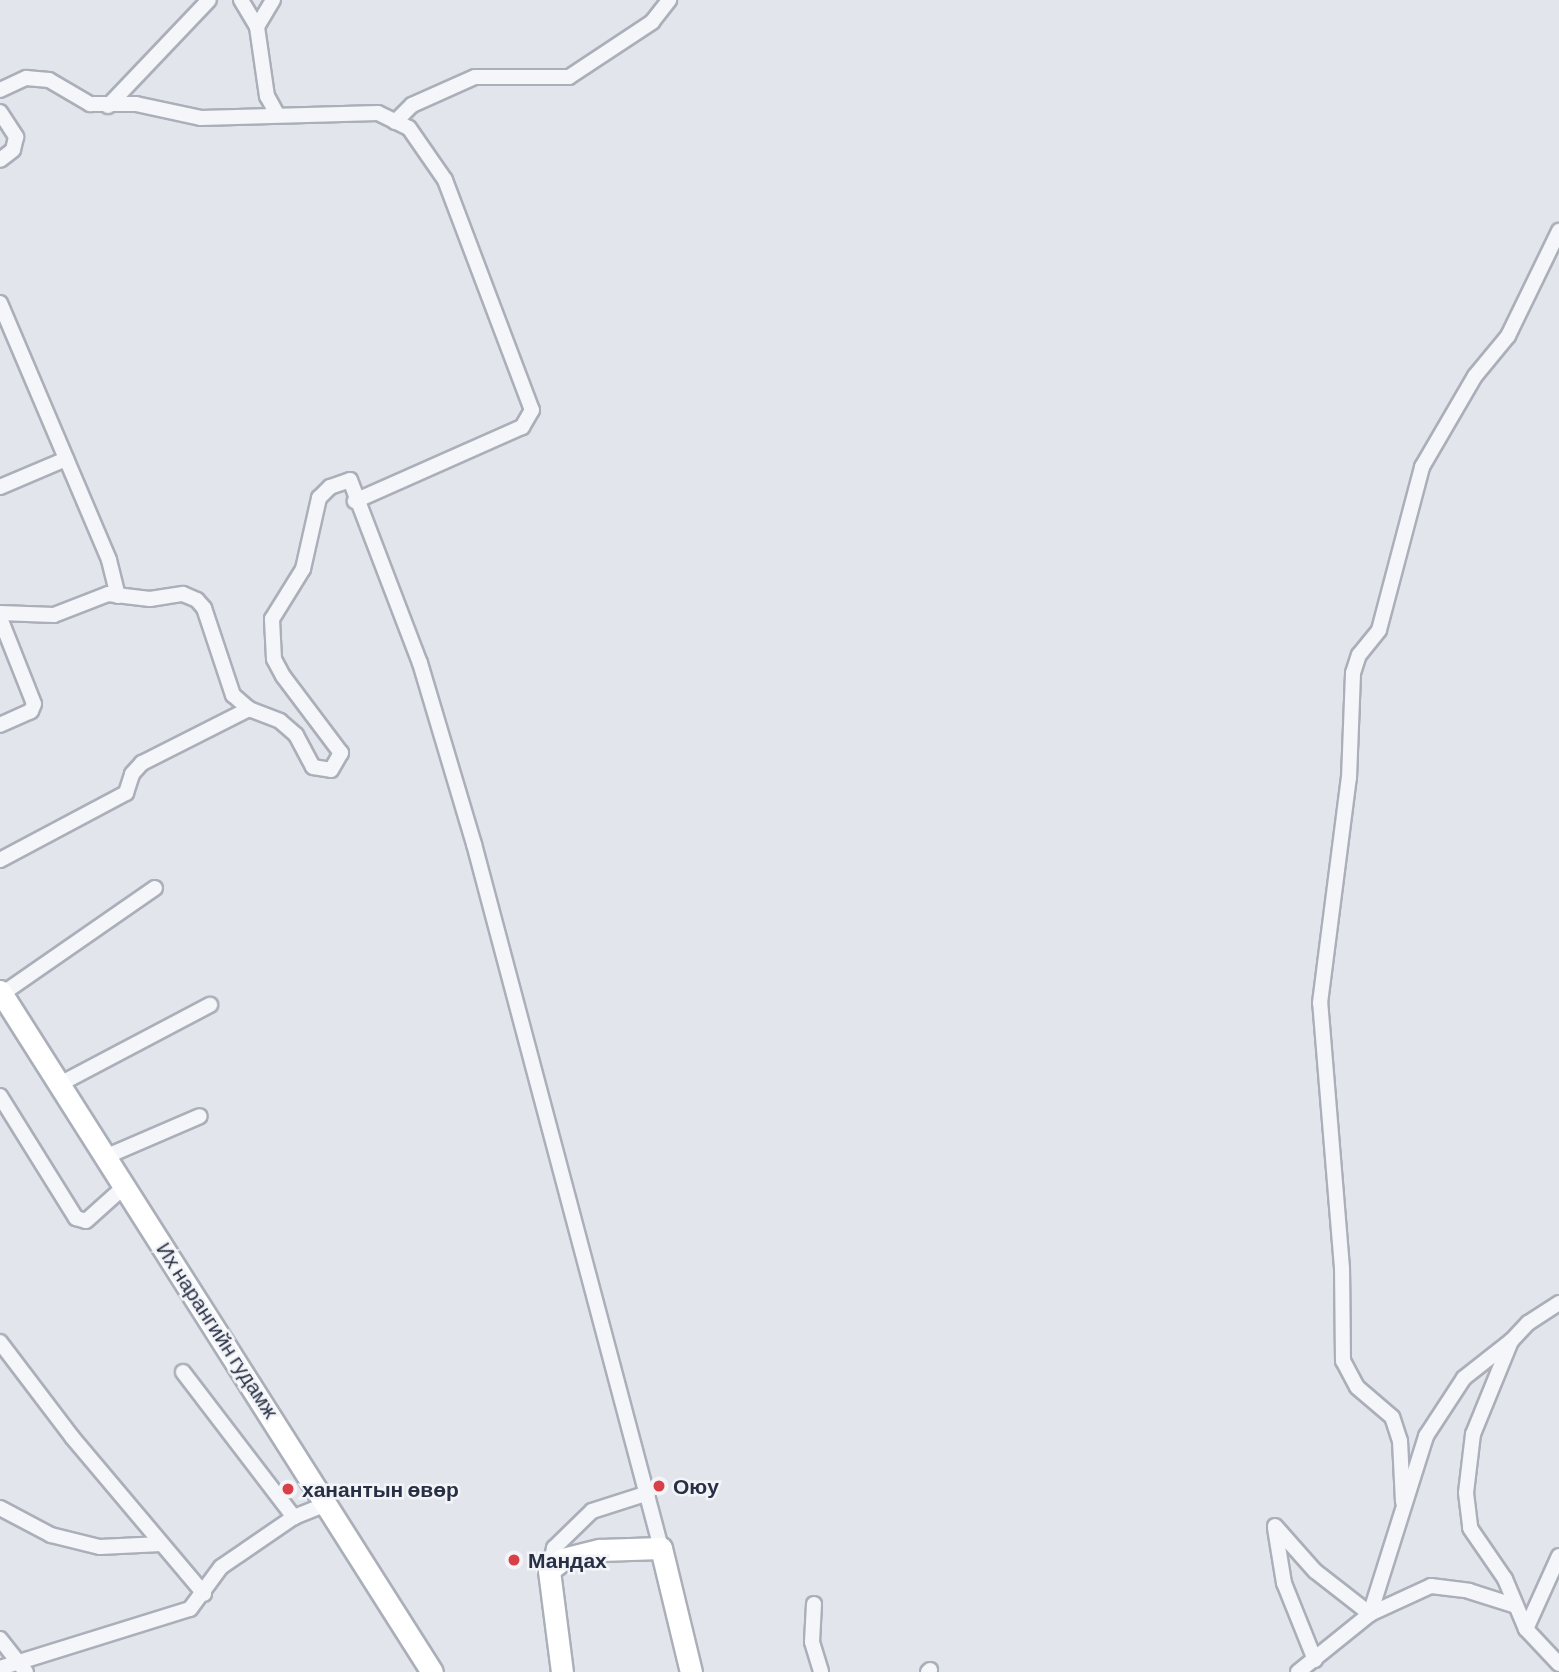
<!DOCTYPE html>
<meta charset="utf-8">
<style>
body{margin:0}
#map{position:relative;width:1559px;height:1672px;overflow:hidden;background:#e2e5eb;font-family:Barlow,sans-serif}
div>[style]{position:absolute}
.roads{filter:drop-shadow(2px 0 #aaafb9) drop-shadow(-2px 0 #aaafb9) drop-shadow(0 2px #aaafb9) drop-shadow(0 -2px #aaafb9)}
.street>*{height:14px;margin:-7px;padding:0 7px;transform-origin:7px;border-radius:7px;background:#f5f6f9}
.secondary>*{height:21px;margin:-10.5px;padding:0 10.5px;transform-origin:10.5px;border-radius:10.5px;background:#fff}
.dots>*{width:19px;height:19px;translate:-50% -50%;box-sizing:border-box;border:4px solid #f2f4f8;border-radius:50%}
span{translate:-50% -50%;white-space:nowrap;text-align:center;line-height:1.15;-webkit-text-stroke:5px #f2f4f8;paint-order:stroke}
.street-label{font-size:21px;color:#283045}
.poi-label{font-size:21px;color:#283045;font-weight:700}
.left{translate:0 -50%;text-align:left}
</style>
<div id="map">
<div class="roads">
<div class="street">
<div style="left:241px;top:0;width:31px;rotate:59deg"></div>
<div style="left:273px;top:0;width:31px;rotate:121deg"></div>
<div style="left:257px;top:27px;width:70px;rotate:81.8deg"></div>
<div style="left:267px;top:96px;width:21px;rotate:61deg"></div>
<div style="left:0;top:90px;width:29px;rotate:-25deg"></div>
<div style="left:26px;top:78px;width:23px;rotate:5deg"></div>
<div style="left:49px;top:80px;width:48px;rotate:30.3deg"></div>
<div style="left:90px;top:104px;width:46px"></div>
<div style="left:136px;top:104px;width:66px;rotate:12.2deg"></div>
<div style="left:201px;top:118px;width:177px;rotate:-1.6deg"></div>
<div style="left:378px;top:113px;width:34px;rotate:26deg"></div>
<div style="left:409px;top:128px;width:63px;rotate:55.3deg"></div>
<div style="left:445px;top:180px;width:246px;rotate:69.3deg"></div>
<div style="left:532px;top:410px;width:20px;rotate:120deg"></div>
<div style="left:522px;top:427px;width:183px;rotate:156.1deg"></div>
<div style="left:108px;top:106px;width:146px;rotate:-46.4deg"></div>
<div style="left:0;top:112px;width:30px;rotate:57deg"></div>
<div style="left:16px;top:137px;width:13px;rotate:103deg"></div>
<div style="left:13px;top:150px;width:16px;rotate:142deg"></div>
<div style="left:395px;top:122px;width:24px;rotate:-45deg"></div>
<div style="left:412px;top:105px;width:69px;rotate:-24deg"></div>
<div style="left:475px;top:77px;width:94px"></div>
<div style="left:569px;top:77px;width:100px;rotate:-33.5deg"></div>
<div style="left:652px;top:22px;width:28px;rotate:-52deg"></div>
<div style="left:0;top:303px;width:279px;rotate:67deg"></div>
<div style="left:109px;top:560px;width:37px;rotate:76deg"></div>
<div style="left:0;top:487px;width:72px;rotate:-23deg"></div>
<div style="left:0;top:613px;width:54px;rotate:2.1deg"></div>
<div style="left:54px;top:615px;width:58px;rotate:-21.3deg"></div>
<div style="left:108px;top:594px;width:42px;rotate:6.8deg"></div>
<div style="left:150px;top:599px;width:33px;rotate:-9deg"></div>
<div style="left:183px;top:594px;width:15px;rotate:23deg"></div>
<div style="left:197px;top:600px;width:11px;rotate:49deg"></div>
<div style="left:204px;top:608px;width:92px;rotate:71.6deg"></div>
<div style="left:233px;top:695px;width:21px;rotate:41deg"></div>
<div style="left:249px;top:709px;width:33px;rotate:21deg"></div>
<div style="left:280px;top:721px;width:21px;rotate:41deg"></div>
<div style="left:296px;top:735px;width:36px;rotate:62deg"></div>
<div style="left:313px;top:767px;width:18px;rotate:9deg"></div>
<div style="left:331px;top:770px;width:20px;rotate:-60deg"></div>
<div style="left:341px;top:753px;width:96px;rotate:-127deg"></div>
<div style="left:283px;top:676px;width:19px;rotate:-118deg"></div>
<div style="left:274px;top:659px;width:40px;rotate:-92.9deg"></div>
<div style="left:272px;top:619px;width:59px;rotate:-58.2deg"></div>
<div style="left:303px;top:569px;width:73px;rotate:-77.3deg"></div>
<div style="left:319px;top:498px;width:16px;rotate:-45deg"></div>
<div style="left:330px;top:487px;width:21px;rotate:-19deg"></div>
<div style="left:350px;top:480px;width:196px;rotate:69.1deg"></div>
<div style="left:420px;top:663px;width:189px;rotate:73.4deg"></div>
<div style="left:474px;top:844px;width:728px;rotate:75.12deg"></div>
<div style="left:0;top:618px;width:92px;rotate:68.4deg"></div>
<div style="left:34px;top:704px;width:8px;rotate:113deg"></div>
<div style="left:31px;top:711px;width:34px;rotate:156deg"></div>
<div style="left:0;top:860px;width:143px;rotate:-28deg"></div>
<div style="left:126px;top:793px;width:20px;rotate:-72deg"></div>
<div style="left:132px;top:774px;width:15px;rotate:-48deg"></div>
<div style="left:142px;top:763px;width:120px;rotate:-26.8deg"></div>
<div style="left:2px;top:994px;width:186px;rotate:-34.7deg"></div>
<div style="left:58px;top:1085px;width:172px;rotate:-27.8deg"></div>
<div style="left:0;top:1096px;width:144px;rotate:58.1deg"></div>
<div style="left:76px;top:1218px;width:10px;rotate:17deg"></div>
<div style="left:86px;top:1221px;width:52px;rotate:-41.9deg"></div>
<div style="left:105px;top:1157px;width:103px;rotate:-23.3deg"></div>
<div style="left:1559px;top:1303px;width:37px;rotate:147deg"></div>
<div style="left:1528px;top:1323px;width:25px;rotate:133deg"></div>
<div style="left:1511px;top:1341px;width:100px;rotate:112.2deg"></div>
<div style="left:1473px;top:1434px;width:59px;rotate:96.8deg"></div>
<div style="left:1466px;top:1493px;width:35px;rotate:83deg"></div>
<div style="left:1470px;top:1528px;width:62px;rotate:55.5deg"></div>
<div style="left:1505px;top:1579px;width:54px;rotate:67.2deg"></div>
<div style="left:1526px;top:1629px;width:48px;rotate:46.7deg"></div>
<div style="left:0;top:1342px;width:119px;rotate:52.8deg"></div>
<div style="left:72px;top:1437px;width:205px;rotate:49.9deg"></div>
<div style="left:183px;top:1372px;width:183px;rotate:52.6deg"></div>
<div style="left:1403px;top:1502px;width:61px;rotate:-92.8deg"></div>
<div style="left:1400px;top:1441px;width:25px;rotate:-108deg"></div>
<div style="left:1392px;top:1417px;width:46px;rotate:-139.4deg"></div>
<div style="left:1357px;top:1387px;width:30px;rotate:-118deg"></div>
<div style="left:1343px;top:1361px;width:93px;rotate:-90.6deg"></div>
<div style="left:1342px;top:1268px;width:266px;rotate:-94.7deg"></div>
<div style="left:1320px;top:1003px;width:227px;rotate:-82.7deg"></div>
<div style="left:1349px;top:778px;width:105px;rotate:-87.8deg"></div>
<div style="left:1353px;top:673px;width:19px;rotate:-72deg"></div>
<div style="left:1359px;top:655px;width:32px;rotate:-51deg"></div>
<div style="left:1379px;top:630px;width:169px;rotate:-75.2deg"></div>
<div style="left:1422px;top:467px;width:105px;rotate:-59.8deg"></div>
<div style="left:1475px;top:376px;width:52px;rotate:-50.5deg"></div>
<div style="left:1508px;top:336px;width:117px;rotate:-64.1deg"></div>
<div style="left:0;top:1508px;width:58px;rotate:27.9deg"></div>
<div style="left:51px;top:1535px;width:50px;rotate:13.8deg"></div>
<div style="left:100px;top:1547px;width:61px;rotate:-2.8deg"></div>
<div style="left:1275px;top:1526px;width:60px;rotate:48.4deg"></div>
<div style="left:1315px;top:1571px;width:70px;rotate:38deg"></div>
<div style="left:1370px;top:1614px;width:67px;rotate:-24.7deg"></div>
<div style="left:1431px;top:1586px;width:38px;rotate:7deg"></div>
<div style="left:1469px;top:1591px;width:49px;rotate:17.7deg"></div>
<div style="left:1275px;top:1528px;width:56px;rotate:80.7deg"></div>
<div style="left:1284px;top:1583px;width:83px;rotate:68.1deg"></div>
<div style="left:549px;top:1570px;width:23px;rotate:-77deg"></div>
<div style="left:554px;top:1548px;width:53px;rotate:-44.2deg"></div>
<div style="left:592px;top:1511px;width:59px;rotate:-17.8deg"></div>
<div style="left:814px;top:1604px;width:38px;rotate:93deg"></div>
<div style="left:812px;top:1642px;width:31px;rotate:73deg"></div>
<div style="left:1526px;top:1629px;width:80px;rotate:-65.7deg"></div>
<div style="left:0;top:1639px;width:42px;rotate:51.8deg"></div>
<div style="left:0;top:1668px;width:199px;rotate:-17.3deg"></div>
<div style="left:190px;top:1609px;width:52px;rotate:-53.6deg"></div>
<div style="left:221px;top:1567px;width:88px;rotate:-34.4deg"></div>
<div style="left:294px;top:1517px;width:35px;rotate:-22deg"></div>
<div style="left:928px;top:1672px;width:3px;rotate:-45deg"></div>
<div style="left:1298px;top:1672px;width:92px;rotate:-38.9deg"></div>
<div style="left:1370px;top:1614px;width:187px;rotate:-72.5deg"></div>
<div style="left:1426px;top:1436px;width:69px;rotate:-56.8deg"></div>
<div style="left:1464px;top:1378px;width:60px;rotate:-38.2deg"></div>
</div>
<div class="secondary">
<div style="left:0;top:991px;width:806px;rotate:57.61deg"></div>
<div style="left:562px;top:1672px;width:103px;rotate:-97.3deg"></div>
<div style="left:549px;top:1570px;width:18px;rotate:-38deg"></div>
<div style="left:563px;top:1559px;width:38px;rotate:-14deg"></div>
<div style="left:600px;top:1550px;width:61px;rotate:-1.9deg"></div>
<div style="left:661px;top:1548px;width:128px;rotate:76.4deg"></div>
</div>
</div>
<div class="dots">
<div style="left:659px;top:1486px;background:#d83f46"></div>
<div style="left:288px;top:1489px;background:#d83f46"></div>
<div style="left:514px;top:1560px;background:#d83f46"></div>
</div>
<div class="street-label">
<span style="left:218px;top:1330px;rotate:57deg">Их нарангийн гудамж</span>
</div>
<div class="poi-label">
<span class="left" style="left:673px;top:1486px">Оюу</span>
<span class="left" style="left:302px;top:1489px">ханантын өвөр</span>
<span class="left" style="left:528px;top:1560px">Мандах</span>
</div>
</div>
